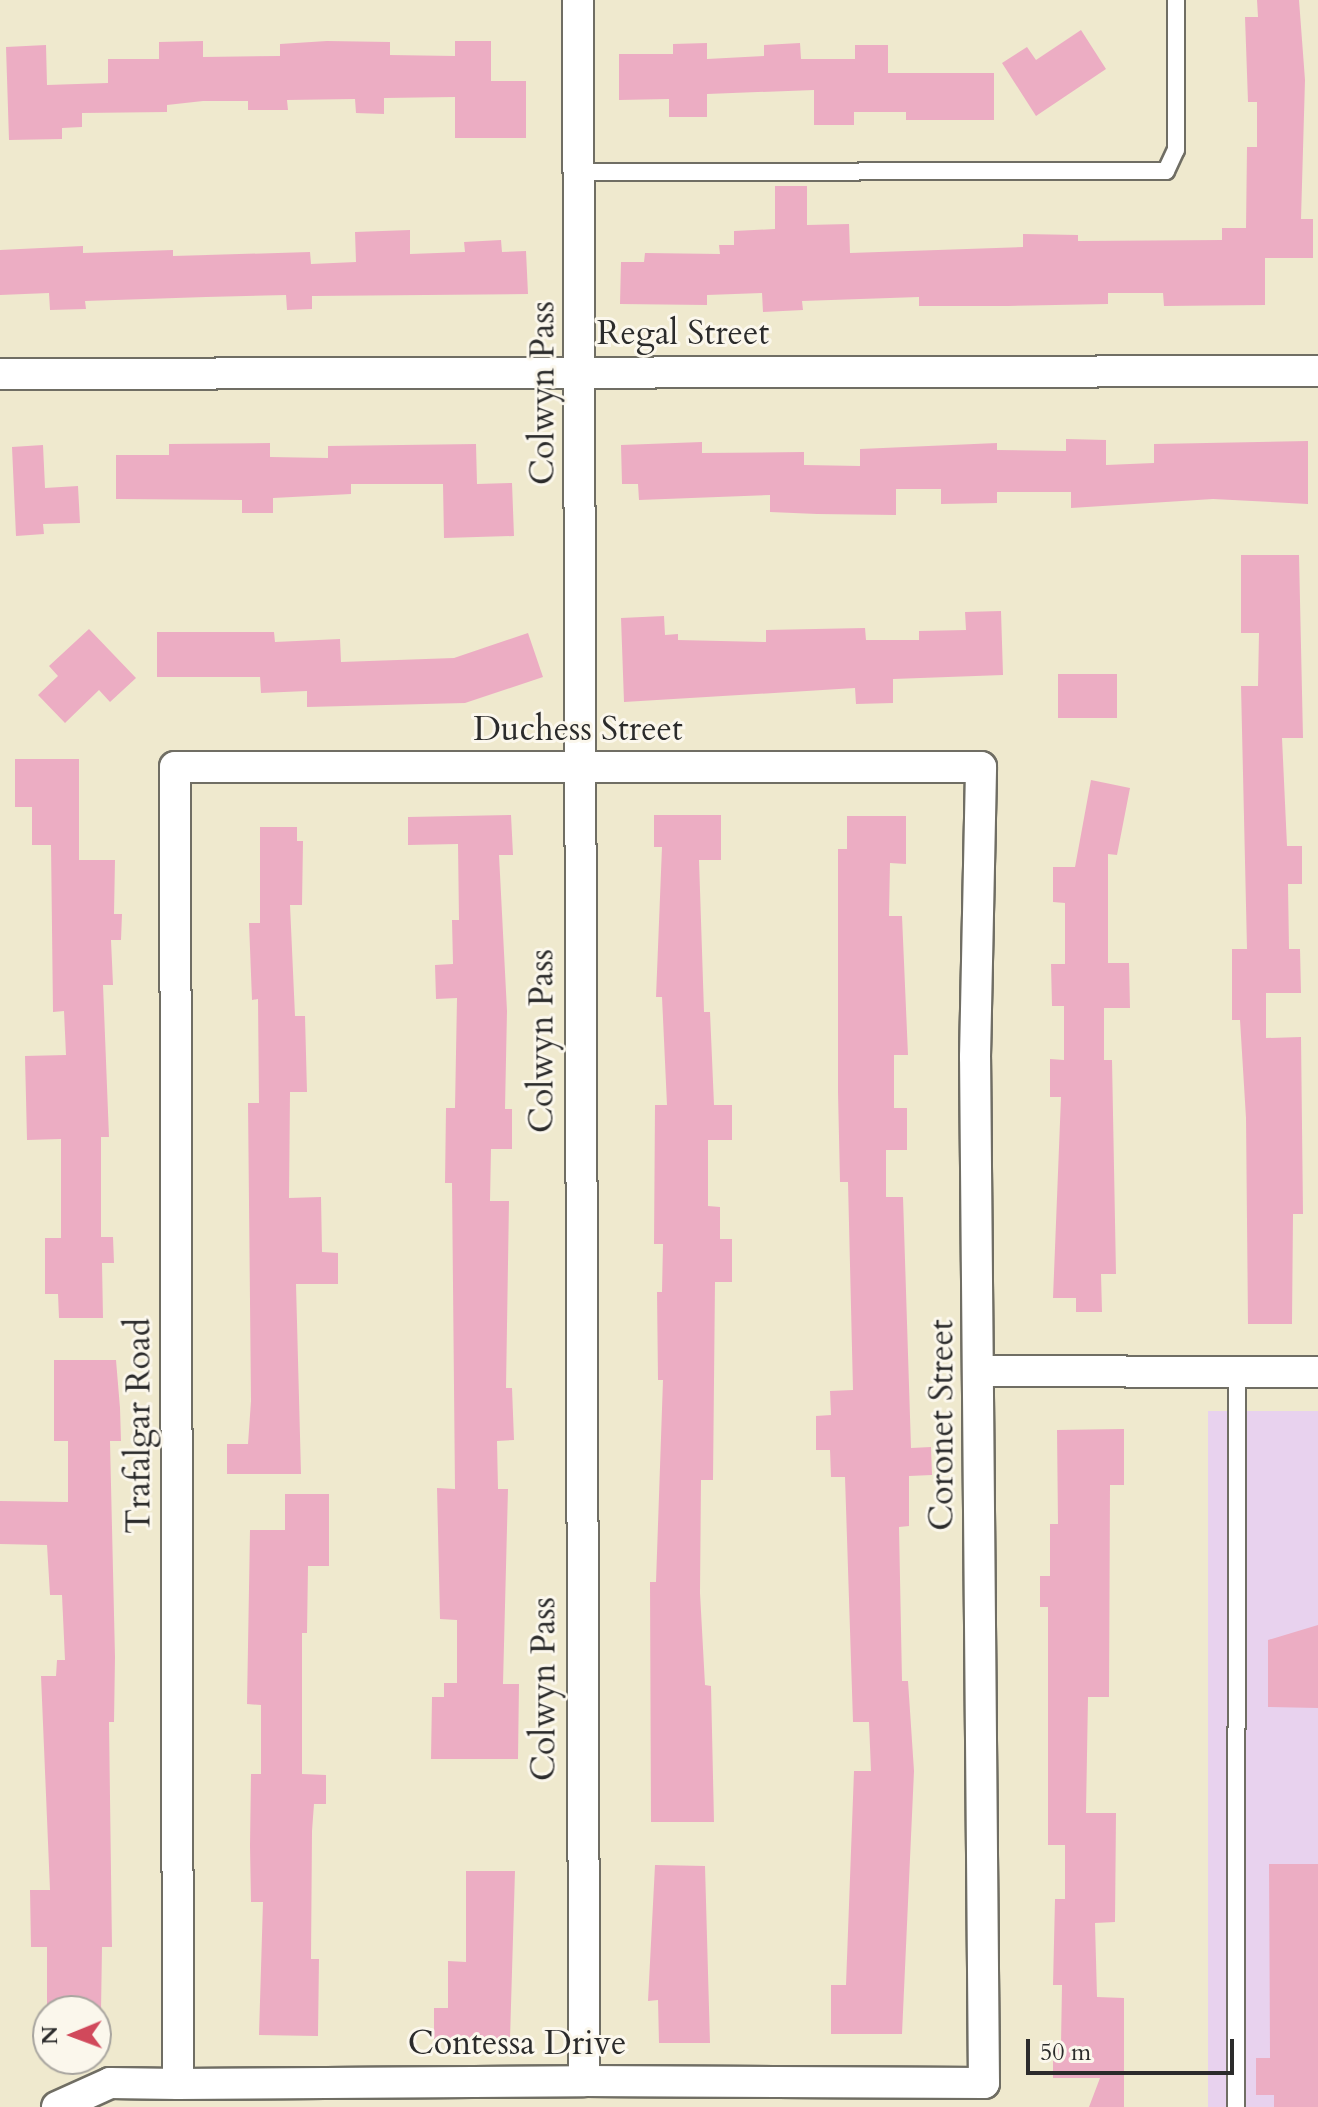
<!DOCTYPE html>
<style>
body{margin:0}
#map{position:relative;width:1318px;height:2107px;overflow:hidden;background:#efe9ce;font-family:Cardo,serif}
div>[style]{position:absolute}
.built>*{inset:0;background:#e8d2ee;transform-origin:0 0}
.building>*{inset:0;background:#ecadc3;transform-origin:0 0}
.roads{filter:drop-shadow(2px 0 #706e64) drop-shadow(-2px 0 #706e64) drop-shadow(0 2px #706e64) drop-shadow(0 -2px #706e64)}
.service>*{height:16px;margin:-8px;padding:0 8px;transform-origin:8px;border-radius:8px;background:#fff}
.minor>*{height:30px;margin:-15px;padding:0 15px;transform-origin:15px;border-radius:15px;background:#fff}
span{translate:-50% -50%;white-space:nowrap;text-align:center;line-height:1.15;-webkit-text-stroke:6px #fbf7ec;paint-order:stroke}
.street-label{font-size:34px;color:#2b2b2b}
.north{position:absolute;left:32px;top:1995px;width:80px;height:80px;box-sizing:border-box;background:#fbf7ec;border:2px solid #a8a59f;border-radius:50%;rotate:269deg;font-size:22px;font-weight:700;line-height:32px;text-align:center;color:#2b2b2b}
.north::after{content:'';display:block;margin:auto;width:28px;height:36px;background:#d1495b;clip-path:polygon(50% 0,100% 100%,50% 72%,0 100%)}
.scale{position:absolute;left:1026px;top:2039px;width:208px;height:36px;box-sizing:border-box;border:4px solid #2b2b2b;border-top:0;padding-left:10px;font-size:24px;line-height:28px;white-space:nowrap;color:#2b2b2b;-webkit-text-stroke:6px #fbf7ec;paint-order:stroke}
</style>
<div id="map">
<div class="built">
<div style="left:1318px;top:1411px;width:696px;height:110px;rotate:90deg"></div>
</div>
<div class="building">
<div style="clip-path:polygon(1257px 0,1299px 0,1305px 80px,1301px 219px,1313px 219px,1313px 258px,1265px 258px,1265px 305px,1164px 306px,1163px 293px,1108px 293px,1108px 304px,1008px 306px,919px 306px,919px 297px,802px 301px,803px 310px,763px 312px,762px 293px,707px 295px,707px 305px,620px 304px,621px 262px,644px 262px,645px 253px,720px 254px,719px 245px,734px 245px,734px 231px,775px 229px,775px 186px,807px 186px,807px 225px,849px 224px,850px 253px,1023px 247px,1023px 234px,1078px 235px,1078px 241px,1222px 240px,1222px 228px,1246px 228px,1247px 147px,1257px 147px,1257px 102px,1248px 102px,1245px 17px,1258px 17px)"></div>
<div style="clip-path:polygon(1081px 30px,1106px 69px,1036px 116px,1002px 63px,1027px 47px,1036px 60px)"></div>
<div style="clip-path:polygon(203px 41px,203px 57px,280px 56px,280px 44px,327px 41px,390px 42px,390px 55px,455px 56px,455px 41px,491px 41px,491px 81px,526px 81px,526px 138px,455px 138px,455px 97px,384px 98px,384px 114px,356px 113px,355px 99px,287px 100px,288px 110px,248px 110px,248px 101px,203px 101px,167px 105px,167px 112px,82px 113px,82px 127px,62px 128px,62px 139px,9px 140px,6px 47px,46px 45px,47px 85px,108px 83px,108px 59px,159px 59px,159px 42px)"></div>
<div style="clip-path:polygon(707px 43px,707px 59px,764px 56px,764px 45px,800px 43px,801px 59px,855px 59px,855px 45px,888px 45px,888px 73px,994px 73px,994px 120px,906px 120px,906px 112px,854px 112px,854px 125px,814px 125px,814px 90px,707px 94px,707px 117px,669px 117px,669px 99px,619px 100px,619px 54px,673px 54px,673px 44px)"></div>
<div style="clip-path:polygon(410px 230px,410px 254px,465px 252px,464px 242px,501px 240px,502px 252px,526px 251px,528px 294px,312px 296px,312px 309px,287px 310px,286px 295px,206px 297px,85px 301px,86px 309px,50px 310px,49px 293px,0 295px,0 250px,83px 246px,83px 253px,173px 250px,173px 256px,310px 252px,311px 264px,356px 262px,355px 232px)"></div>
<div style="clip-path:polygon(1066px 439px,1106px 440px,1106px 465px,1154px 463px,1154px 444px,1308px 441px,1308px 504px,1213px 499px,1071px 508px,1071px 492px,997px 492px,997px 503px,941px 504px,941px 489px,896px 489px,896px 515px,817px 514px,770px 512px,770px 495px,639px 500px,638px 484px,622px 484px,621px 445px,702px 442px,702px 453px,804px 452px,804px 465px,860px 466px,860px 449px,997px 443px,997px 450px,1066px 451px)"></div>
<div style="clip-path:polygon(270px 443px,270px 457px,328px 458px,328px 446px,476px 444px,477px 484px,512px 483px,514px 536px,444px 538px,443px 484px,351px 484px,351px 494px,273px 498px,273px 513px,242px 513px,242px 500px,116px 499px,116px 455px,169px 455px,169px 444px)"></div>
<div style="clip-path:polygon(43px 445px,45px 488px,78px 486px,80px 523px,43px 524px,44px 534px,16px 536px,12px 447px)"></div>
<div style="clip-path:polygon(1241px 555px,1299px 555px,1303px 738px,1282px 738px,1287px 846px,1302px 846px,1302px 884px,1288px 884px,1289px 949px,1300px 949px,1301px 993px,1266px 993px,1266px 1038px,1301px 1037px,1303px 1214px,1293px 1214px,1292px 1324px,1248px 1324px,1246px 1118px,1240px 1020px,1232px 1020px,1232px 949px,1247px 949px,1241px 686px,1258px 686px,1259px 633px,1241px 633px)"></div>
<div style="clip-path:polygon(1001px 611px,1003px 675px,893px 679px,893px 703px,856px 704px,855px 688px,624px 702px,621px 618px,664px 616px,665px 635px,678px 634px,678px 640px,766px 642px,766px 630px,865px 628px,866px 640px,919px 640px,919px 631px,966px 630px,965px 612px)"></div>
<div style="clip-path:polygon(89px 629px,136px 678px,110px 702px,99px 690px,65px 723px,38px 695px,58px 676px,49px 666px)"></div>
<div style="clip-path:polygon(157px 632px,274px 632px,275px 642px,340px 639px,341px 662px,454px 658px,528px 633px,543px 677px,465px 703px,307px 707px,307px 691px,261px 693px,260px 677px,157px 677px)"></div>
<div style="left:1058px;top:674px;width:59px;height:44px"></div>
<div style="clip-path:polygon(15px 759px,79px 759px,79px 860px,115px 860px,114px 914px,122px 914px,121px 940px,111px 940px,113px 985px,103px 985px,109px 1137px,101px 1137px,101px 1237px,113px 1237px,114px 1263px,102px 1263px,103px 1318px,59px 1318px,58px 1294px,45px 1294px,45px 1238px,61px 1238px,61px 1139px,27px 1140px,25px 1056px,66px 1055px,64px 1011px,53px 1012px,51px 845px,32px 845px,32px 807px,15px 807px)"></div>
<div style="clip-path:polygon(1091px 780px,1130px 788px,1117px 855px,1108px 854px,1108px 963px,1129px 963px,1130px 1008px,1104px 1008px,1104px 1060px,1112px 1060px,1116px 1274px,1101px 1274px,1102px 1312px,1076px 1312px,1076px 1298px,1053px 1298px,1061px 1097px,1050px 1097px,1050px 1059px,1064px 1060px,1064px 1006px,1052px 1006px,1051px 964px,1065px 964px,1065px 903px,1053px 902px,1053px 867px,1075px 867px)"></div>
<div style="clip-path:polygon(511px 815px,513px 855px,499px 855px,507px 1011px,505px 1109px,512px 1109px,512px 1149px,491px 1149px,490px 1201px,509px 1201px,506px 1388px,512px 1388px,514px 1440px,497px 1441px,498px 1489px,508px 1489px,503px 1684px,519px 1684px,518px 1759px,431px 1759px,432px 1697px,444px 1697px,444px 1683px,457px 1683px,457px 1620px,440px 1619px,437px 1488px,455px 1489px,452px 1183px,445px 1183px,446px 1108px,455px 1108px,457px 998px,436px 999px,435px 965px,453px 964px,452px 920px,459px 920px,458px 844px,408px 845px,408px 817px)"></div>
<div style="clip-path:polygon(654px 815px,721px 815px,721px 860px,699px 860px,704px 1012px,710px 1012px,714px 1105px,732px 1105px,732px 1140px,708px 1140px,708px 1206px,720px 1207px,720px 1239px,732px 1239px,732px 1282px,715px 1282px,713px 1480px,701px 1480px,700px 1593px,705px 1685px,711px 1686px,714px 1822px,651px 1822px,650px 1582px,656px 1582px,663px 1380px,658px 1380px,657px 1292px,662px 1292px,663px 1244px,654px 1244px,655px 1105px,667px 1105px,662px 997px,656px 997px,662px 847px,654px 847px)"></div>
<div style="clip-path:polygon(847px 816px,906px 816px,906px 864px,890px 863px,889px 916px,902px 916px,908px 1055px,894px 1055px,894px 1108px,907px 1108px,907px 1150px,886px 1150px,886px 1197px,903px 1197px,911px 1448px,931px 1447px,932px 1475px,909px 1476px,909px 1526px,899px 1527px,902px 1681px,908px 1681px,914px 1771px,902px 2034px,831px 2034px,831px 1985px,846px 1985px,854px 1771px,871px 1771px,869px 1722px,853px 1722px,845px 1477px,831px 1477px,830px 1450px,816px 1450px,816px 1416px,831px 1415px,830px 1391px,853px 1390px,848px 1182px,840px 1182px,838px 1092px,838px 849px,847px 849px)"></div>
<div style="clip-path:polygon(260px 827px,297px 827px,297px 841px,303px 841px,302px 905px,290px 905px,295px 1016px,305px 1016px,307px 1092px,290px 1092px,289px 1198px,321px 1197px,322px 1252px,338px 1253px,338px 1284px,296px 1284px,301px 1474px,227px 1474px,227px 1444px,248px 1444px,251px 1401px,248px 1103px,259px 1103px,258px 999px,252px 1000px,249px 923px,260px 923px)"></div>
<div style="clip-path:polygon(54px 1360px,116px 1360px,120px 1408px,121px 1441px,110px 1441px,115px 1657px,114px 1722px,109px 1722px,112px 1947px,102px 1947px,101px 2011px,47px 2008px,47px 1947px,31px 1947px,30px 1890px,50px 1890px,41px 1676px,56px 1676px,57px 1660px,65px 1660px,62px 1595px,50px 1595px,47px 1545px,0 1544px,0 1501px,68px 1502px,68px 1441px,54px 1441px)"></div>
<div style="clip-path:polygon(1124px 1429px,1124px 1485px,1110px 1485px,1109px 1697px,1088px 1697px,1086px 1813px,1116px 1813px,1115px 1922px,1095px 1923px,1097px 1997px,1124px 1998px,1124px 2107px,1089px 2107px,1100px 2078px,1053px 2078px,1053px 2045px,1061px 2045px,1062px 1985px,1053px 1985px,1055px 1899px,1065px 1899px,1065px 1845px,1048px 1845px,1048px 1607px,1040px 1607px,1040px 1576px,1050px 1576px,1050px 1524px,1058px 1524px,1057px 1430px)"></div>
<div style="clip-path:polygon(285px 1494px,329px 1494px,329px 1566px,308px 1566px,307px 1633px,302px 1633px,302px 1774px,326px 1775px,326px 1804px,314px 1804px,312px 1831px,311px 1959px,319px 1959px,318px 2036px,259px 2035px,263px 1902px,251px 1902px,250px 1846px,251px 1774px,261px 1774px,261px 1705px,247px 1704px,250px 1530px,285px 1530px)"></div>
<div style="clip-path:polygon(1318px 1625px,1318px 1708px,1268px 1707px,1268px 1640px)"></div>
<div style="clip-path:polygon(1269px 1864px,1318px 1864px,1318px 2107px,1274px 2107px,1274px 2095px,1256px 2095px,1256px 2058px,1270px 2058px)"></div>
<div style="clip-path:polygon(655px 1865px,705px 1866px,710px 2043px,659px 2043px,658px 2000px,648px 2001px)"></div>
<div style="clip-path:polygon(466px 1871px,515px 1871px,510px 2039px,434px 2039px,434px 2008px,448px 2008px,448px 1961px,466px 1962px)"></div>
</div>
<div class="roads">
<div class="service">
<div style="left:580px;top:172px;width:586px;rotate:-0.1deg"></div>
<div style="left:1166px;top:171px;width:23px;rotate:-65deg"></div>
<div style="left:1176px;top:150px;width:150px;rotate:-90deg"></div>
<div style="left:1236px;top:2107px;width:735px;rotate:-89.92deg"></div>
</div>
<div class="minor">
<div style="left:578px;top:0;width:2081px;rotate:89.83deg"></div>
<div style="left:0;top:374px;width:1318px;rotate:-0.13deg"></div>
<div style="left:980px;top:1371px;width:338px;rotate:0.2deg"></div>
<div style="left:57px;top:2107px;width:58px;rotate:-24.4deg"></div>
<div style="left:110px;top:2083px;width:68px;rotate:0.8deg"></div>
<div style="left:178px;top:2084px;width:406px;rotate:-0.4deg"></div>
<div style="left:584px;top:2081px;width:400px;rotate:0.3deg"></div>
<div style="left:984px;top:2083px;width:1026px;rotate:-90.5deg"></div>
<div style="left:975px;top:1057px;width:290px;rotate:-88.8deg"></div>
<div style="left:981px;top:767px;width:806px;rotate:180deg"></div>
<div style="left:175px;top:767px;width:1317px;rotate:89.87deg"></div>
</div>
</div>
<div class="street-label">
<span style="left:683px;top:334px">Regal Street</span>
<span style="left:543px;top:393px;rotate:-90deg">Colwyn Pass</span>
<span style="left:578px;top:730px">Duchess Street</span>
<span style="left:542px;top:1041px;rotate:-90deg">Colwyn Pass</span>
<span style="left:942px;top:1425px;rotate:-90deg">Coronet Street</span>
<span style="left:139px;top:1426px;rotate:-90deg">Trafalgar Road</span>
<span style="left:544px;top:1689px;rotate:-90deg">Colwyn Pass</span>
<span style="left:517px;top:2044px">Contessa Drive</span>
</div>
<div class="north">N</div>
<div class="scale">50 m</div>
</div>
